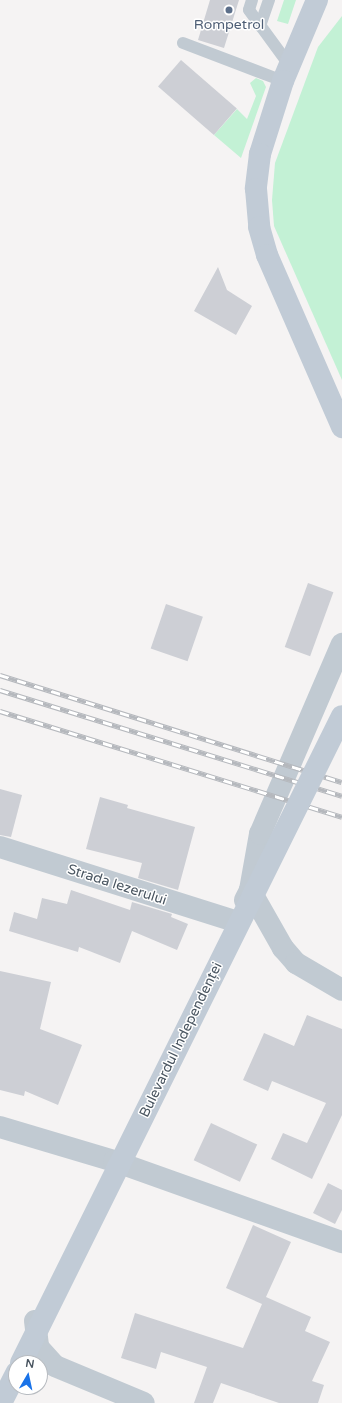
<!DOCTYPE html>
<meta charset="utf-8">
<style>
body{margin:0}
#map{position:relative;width:342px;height:1403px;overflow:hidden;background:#f5f3f3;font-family:"Varela Round",sans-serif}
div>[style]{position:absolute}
.green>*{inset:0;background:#c3f1d5}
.building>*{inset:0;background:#cdcfd5;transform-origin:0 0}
.lane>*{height:12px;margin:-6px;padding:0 6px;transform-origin:6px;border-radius:6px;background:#c1cad2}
.street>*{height:22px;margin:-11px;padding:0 11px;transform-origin:11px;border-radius:11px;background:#c1cad2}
.secondary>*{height:22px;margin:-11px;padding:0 11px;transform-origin:11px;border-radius:11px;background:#c1cbd6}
.rail>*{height:4.5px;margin-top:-2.25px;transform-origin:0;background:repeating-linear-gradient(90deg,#fff 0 9px,#b5b8bd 0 18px);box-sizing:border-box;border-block:1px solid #b5b8bd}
.secondary-bridge>*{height:22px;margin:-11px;padding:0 11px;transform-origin:11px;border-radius:11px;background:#c1cbd6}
.dots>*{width:11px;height:11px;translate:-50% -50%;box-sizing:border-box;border:2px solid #fff;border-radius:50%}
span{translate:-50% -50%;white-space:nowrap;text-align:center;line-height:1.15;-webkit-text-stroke:3px #fff;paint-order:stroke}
.service-label{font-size:14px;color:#4e5e75}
.street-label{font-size:14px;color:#4a5661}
.north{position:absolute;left:8px;top:1355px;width:40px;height:40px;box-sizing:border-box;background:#fff;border:1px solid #b7bbc0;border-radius:50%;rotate:9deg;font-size:11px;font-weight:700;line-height:16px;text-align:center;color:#4a5661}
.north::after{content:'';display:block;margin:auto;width:14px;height:18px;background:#1a73e8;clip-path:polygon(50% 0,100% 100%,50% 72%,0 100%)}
</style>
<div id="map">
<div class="green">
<div style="clip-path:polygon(284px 0,296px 0,288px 24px,277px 21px)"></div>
<div style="clip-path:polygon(342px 16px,342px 380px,274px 226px,272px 200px,275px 163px,318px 47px)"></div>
<div style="clip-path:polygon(256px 78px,263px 81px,266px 87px,241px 158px,214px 135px,237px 109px,247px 119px,256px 96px,250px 83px)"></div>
</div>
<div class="building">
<div style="clip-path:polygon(210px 0,239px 0,224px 48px,198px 40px)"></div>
<div style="left:181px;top:60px;width:74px;height:35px;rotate:41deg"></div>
<div style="clip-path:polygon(218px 267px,227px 290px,252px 306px,236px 335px,194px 311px)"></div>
<div style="left:308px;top:583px;width:27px;height:68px;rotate:20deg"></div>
<div style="left:166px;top:604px;width:39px;height:47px;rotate:19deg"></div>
<div style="clip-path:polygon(0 789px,22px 795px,11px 837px,0 835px)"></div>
<div style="clip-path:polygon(100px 797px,128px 805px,127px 808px,195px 827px,178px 890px,138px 878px,142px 863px,86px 849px)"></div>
<div style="clip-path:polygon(71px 890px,130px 910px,132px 902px,172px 914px,171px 917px,188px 924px,177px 950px,132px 931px,120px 963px,79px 947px,78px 952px,9px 931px,14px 912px,37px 919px,42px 898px,67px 904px)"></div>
<div style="clip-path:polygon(0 971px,51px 982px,40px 1029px,82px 1045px,58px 1105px,25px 1091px,24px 1096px,0 1090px)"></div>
<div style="clip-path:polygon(307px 1015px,342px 1029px,342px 1115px,312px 1179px,271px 1159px,283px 1133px,307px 1143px,326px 1103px,272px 1081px,268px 1091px,243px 1080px,264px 1033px,294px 1046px)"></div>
<div style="left:211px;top:1123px;width:51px;height:41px;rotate:25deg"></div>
<div style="clip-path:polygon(328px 1183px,342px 1190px,342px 1210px,335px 1224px,313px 1213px)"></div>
<div style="clip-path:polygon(253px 1225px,291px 1242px,266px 1297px,311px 1317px,305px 1331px,330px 1342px,312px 1381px,324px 1385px,318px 1403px,279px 1403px,221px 1383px,213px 1403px,194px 1403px,207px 1367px,161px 1352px,156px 1369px,121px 1358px,135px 1313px,243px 1348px,262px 1304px,226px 1288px)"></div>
</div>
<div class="lane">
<div style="left:252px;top:0;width:10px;rotate:107deg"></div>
<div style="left:249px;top:10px;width:69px;rotate:53.8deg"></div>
<div style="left:260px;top:26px;width:28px;rotate:-71deg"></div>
<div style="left:183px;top:43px;width:107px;rotate:20.8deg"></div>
</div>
<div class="street">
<div style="left:0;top:847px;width:245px;rotate:17.5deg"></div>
<div style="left:250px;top:890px;width:67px;rotate:60.4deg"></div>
<div style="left:283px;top:948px;width:20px;rotate:49deg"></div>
<div style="left:296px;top:963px;width:53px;rotate:30.4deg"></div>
<div style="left:245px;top:900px;width:11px;rotate:-63deg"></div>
<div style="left:250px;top:890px;width:57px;rotate:-79.9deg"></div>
<div style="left:260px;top:834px;width:207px;rotate:-66.7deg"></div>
<div style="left:0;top:1127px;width:119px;rotate:16.6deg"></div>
<div style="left:114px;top:1161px;width:242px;rotate:19.6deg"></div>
<div style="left:35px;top:1321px;width:26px;rotate:83deg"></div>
<div style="left:38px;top:1347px;width:25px;rotate:48deg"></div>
<div style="left:55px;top:1366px;width:96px;rotate:22.6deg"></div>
</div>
<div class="secondary">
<div style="left:317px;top:0;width:88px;rotate:112.8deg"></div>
<div style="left:283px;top:81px;width:77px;rotate:107.5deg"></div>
<div style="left:260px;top:154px;width:35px;rotate:97deg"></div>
<div style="left:256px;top:189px;width:38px;rotate:85deg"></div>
<div style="left:259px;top:227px;width:29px;rotate:74deg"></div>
<div style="left:267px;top:255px;width:188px;rotate:66.4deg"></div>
<div style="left:1px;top:1403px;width:34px;rotate:-63deg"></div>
</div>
<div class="rail">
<div style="left:0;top:675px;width:358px;rotate:17.4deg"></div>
<div style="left:0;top:690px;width:358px;rotate:17.2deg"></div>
<div style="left:0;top:711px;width:358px;rotate:17.2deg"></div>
</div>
<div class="secondary-bridge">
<div style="left:21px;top:1363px;width:722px;rotate:-63.61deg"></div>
</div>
<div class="dots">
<div style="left:229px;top:10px;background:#5c6f8a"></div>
</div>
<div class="service-label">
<span style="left:229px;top:25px">Rompetrol</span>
</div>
<div class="street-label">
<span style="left:117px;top:885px;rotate:18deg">Strada Iezerului</span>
<span style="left:181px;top:1040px;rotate:-64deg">Bulevardul Independenței</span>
</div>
<div class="north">N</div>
</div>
